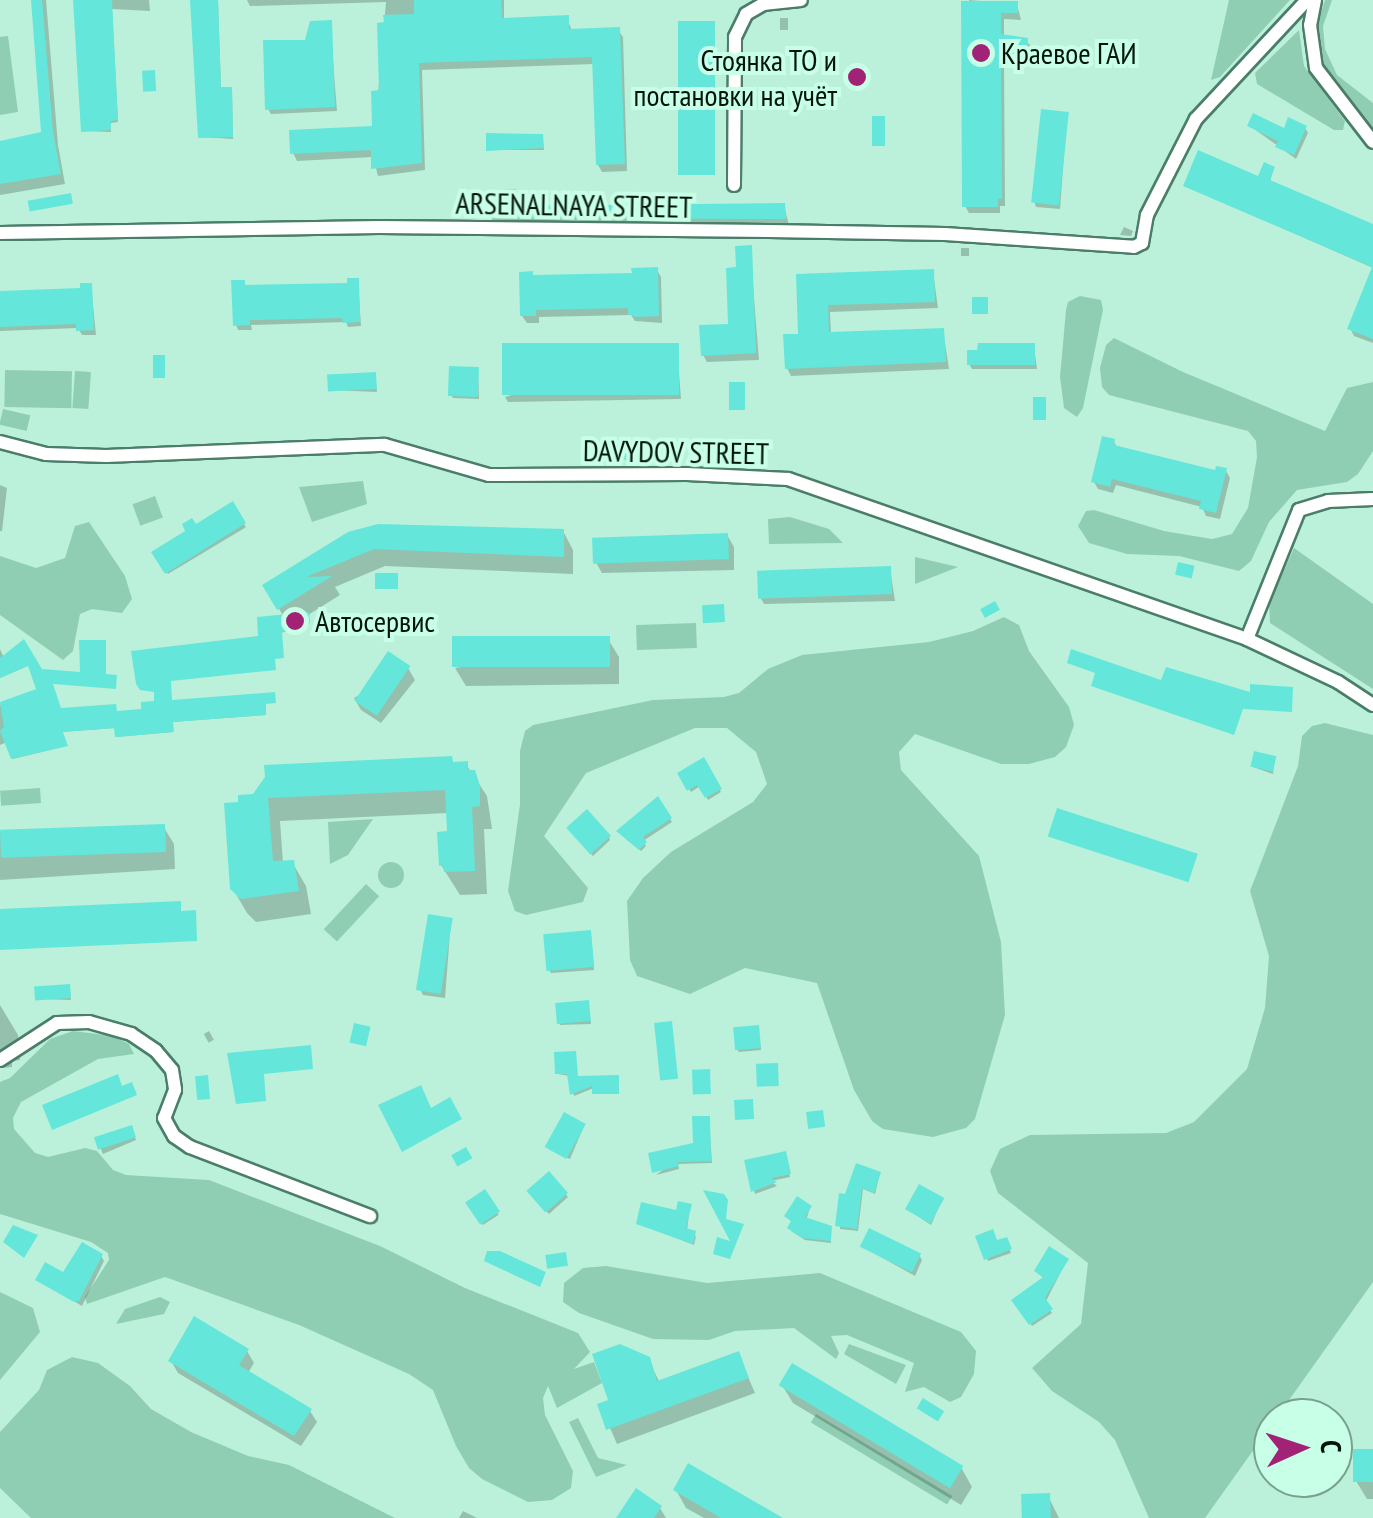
<!DOCTYPE html>
<meta charset="utf-8">
<style>
body{margin:0}
#map{position:relative;width:1373px;height:1518px;overflow:hidden;background:#bbf1da;font-family:"PT Sans Narrow",sans-serif}
div>[style]{position:absolute}
.green>*{inset:0;background:#90ceb4;transform-origin:0 0}
.round{border-radius:50%}
.shadow>*{inset:0;background:#0003;transform-origin:0 0}
.building>*{inset:0;background:#64e7da;transform-origin:0 0}
.roads{filter:drop-shadow(2px 0 #4b7e69) drop-shadow(-2px 0 #4b7e69) drop-shadow(0 2px #4b7e69) drop-shadow(0 -2px #4b7e69)}
.street>*{height:12px;margin:-6px;padding:0 6px;transform-origin:6px;border-radius:6px;background:#fff}
.dots>*{width:28px;height:28px;translate:-50% -50%;box-sizing:border-box;border:5px solid #c8ffe7;border-radius:50%}
span{translate:-50% -50%;white-space:nowrap;text-align:center;line-height:1.15;-webkit-text-stroke:8px #c8ffe7;paint-order:stroke}
.poi-label{font-size:30px;color:#02140d}
.left{translate:0 -50%;text-align:left}
.right{translate:-100% -50%;text-align:right}
.street-label{font-size:30px;color:#02140d}
.north{position:absolute;left:1253px;top:1398px;width:100px;height:100px;box-sizing:border-box;background:#c8ffe7;border:2px solid #79a190;border-radius:50%;rotate:87deg;font-size:28px;font-weight:700;line-height:40px;text-align:center;color:#02140d}
.north::after{content:'';display:block;margin:auto;width:35px;height:45px;background:#a22375;clip-path:polygon(50% 0,100% 100%,50% 72%,0 100%)}
</style>
<div id="map">
<div class="green">
<div style="clip-path:polygon(1229px 0,1290px 0,1220px 77px,1211px 80px)"></div>
<div style="clip-path:polygon(1325px 0,1332px 0,1323px 26px,1325px 49px,1337px 75px,1373px 103px,1373px 130px,1320px 60px,1316px 27px)"></div>
<div style="clip-path:polygon(1299px 30px,1304px 66px,1345px 121px,1343px 130px,1334px 130px,1257px 84px,1255px 73px)"></div>
<div style="clip-path:polygon(8px 36px,18px 112px,0 115px,0 37px)"></div>
<div style="clip-path:polygon(1080px 296px,1101px 300px,1103px 310px,1083px 408px,1077px 417px,1064px 408px,1060px 377px,1066px 310px,1068px 302px)"></div>
<div style="clip-path:polygon(1114px 338px,1183px 372px,1325px 431px,1347px 388px,1373px 382px,1373px 451px,1358px 474px,1347px 482px,1297px 490px,1269px 522px,1251px 561px,1239px 571px,1179px 556px,1127px 554px,1089px 543px,1078px 526px,1086px 511px,1094px 510px,1164px 531px,1212px 539px,1232px 534px,1248px 508px,1257px 457px,1256px 441px,1248px 431px,1109px 395px,1102px 387px,1100px 368px,1106px 345px)"></div>
<div style="left:5px;top:370px;width:67px;height:37px;rotate:1deg"></div>
<div style="left:75px;top:371px;width:16px;height:37px;rotate:4deg"></div>
<div style="left:3px;top:409px;width:28px;height:16px;rotate:13deg"></div>
<div style="clip-path:polygon(363px 481px,367px 504px,312px 522px,299px 487px)"></div>
<div style="left:155px;top:496px;width:23px;height:24px;rotate:70deg"></div>
<div style="clip-path:polygon(790px 517px,829px 529px,843px 543px,769px 544px,768px 519px)"></div>
<div style="clip-path:polygon(89px 522px,125px 576px,132px 599px,122px 613px,92px 609px,80px 614px,73px 651px,63px 660px,0 615px,0 556px,36px 568px,65px 558px,75px 526px)"></div>
<div style="clip-path:polygon(1294px 548px,1373px 604px,1373px 689px,1270px 623px,1269px 604px)"></div>
<div style="clip-path:polygon(915px 557px,958px 567px,915px 584px)"></div>
<div style="clip-path:polygon(1004px 617px,1019px 625px,1029px 651px,1069px 707px,1074px 725px,1066px 747px,1055px 757px,1029px 764px,1001px 764px,915px 734px,899px 752px,901px 770px,979px 856px,1001px 942px,1005px 1015px,975px 1119px,966px 1128px,933px 1137px,883px 1129px,872px 1121px,854px 1090px,817px 983px,745px 968px,690px 994px,637px 976px,630px 960px,627px 901px,643px 878px,671px 852px,753px 802px,767px 784px,756px 752px,727px 728px,695px 728px,586px 773px,544px 836px,588px 888px,583px 902px,526px 915px,515px 911px,508px 891px,520px 804px,520px 751px,525px 731px,533px 725px,653px 700px,724px 697px,739px 693px,768px 669px,802px 655px,929px 642px,973px 631px)"></div>
<div style="left:696px;top:623px;width:25px;height:60px;rotate:88deg"></div>
<div style="clip-path:polygon(1325px 723px,1373px 735px,1373px 1282px,1205px 1518px,1149px 1518px,1115px 1440px,1099px 1422px,1052px 1391px,1032px 1368px,1081px 1324px,1088px 1263px,998px 1193px,990px 1171px,1000px 1149px,1030px 1135px,1166px 1133px,1194px 1122px,1247px 1069px,1265px 1008px,1269px 956px,1250px 891px,1298px 766px,1302px 736px,1312px 726px)"></div>
<div style="left:40px;top:788px;width:15px;height:40px;rotate:86deg"></div>
<div style="clip-path:polygon(373px 819px,348px 855px,330px 864px,328px 822px)"></div>
<div class="round" style="left:378px;top:862px;width:26px;height:26px"></div>
<div style="left:366px;top:884px;width:18px;height:62px;rotate:43deg"></div>
<div style="clip-path:polygon(73px 1031px,113px 1036px,129px 1044px,134px 1054px,98px 1059px,21px 1102px,13px 1118px,14px 1129px,35px 1153px,48px 1157px,85px 1148px,97px 1151px,113px 1170px,126px 1175px,209px 1180px,380px 1246px,465px 1288px,578px 1333px,590px 1352px,574px 1369px,594px 1362px,602px 1383px,557px 1408px,548px 1386px,543px 1398px,545px 1415px,573px 1471px,571px 1488px,552px 1500px,528px 1502px,482px 1479px,469px 1468px,456px 1446px,433px 1390px,409px 1374px,299px 1325px,165px 1277px,87px 1304px,85px 1297px,109px 1260px,108px 1253px,91px 1242px,0 1214px,0 1082px,10px 1078px,50px 1039px)"></div>
<div style="clip-path:polygon(606px 1266px,707px 1283px,820px 1273px,961px 1332px,976px 1351px,974px 1374px,961px 1397px,950px 1402px,924px 1387px,905px 1392px,914px 1363px,847px 1335px,831px 1336px,839px 1353px,836px 1359px,794px 1328px,735px 1331px,709px 1340px,653px 1339px,579px 1313px,563px 1302px,564px 1283px,583px 1268px)"></div>
<div style="clip-path:polygon(0 1292px,33px 1308px,40px 1332px,0 1380px)"></div>
<div style="clip-path:polygon(160px 1297px,170px 1302px,164px 1314px,116px 1324px,125px 1309px)"></div>
<div style="clip-path:polygon(849px 1344px,906px 1365px,896px 1384px,844px 1354px)"></div>
<div style="clip-path:polygon(72px 1357px,98px 1363px,130px 1386px,151px 1409px,191px 1432px,248px 1456px,289px 1465px,395px 1518px,31px 1518px,0 1488px,0 1432px,39px 1390px,47px 1370px)"></div>
<div style="left:816px;top:1414px;width:159px;height:10px;rotate:31deg"></div>
<div style="clip-path:polygon(578px 1418px,598px 1458px,627px 1465px,596px 1477px,569px 1422px)"></div>
</div>
<div class="shadow">
<div style="clip-path:polygon(34px 0,46px 0,58px 145px,65px 184px,0 195px,0 142px,44px 134px)"></div>
<div style="clip-path:polygon(76px 0,149px 0,150px 11px,112px 9px,118px 122px,111px 123px,111px 132px,83px 131px)"></div>
<div style="clip-path:polygon(193px 0,218px 0,221px 89px,232px 91px,233px 139px,201px 137px)"></div>
<div style="clip-path:polygon(247px 0,504px 0,504px 20px,567px 18px,572px 31px,618px 30px,623px 37px,627px 171px,602px 172px,598px 165px,595px 64px,422px 70px,425px 170px,378px 176px,373px 157px,297px 161px,293px 153px,375px 128px,386px 2px,250px 6px)"></div>
<div style="clip-path:polygon(969px 0,1017px 4px,1021px 20px,1004px 19px,1004px 37px,1026px 40px,1031px 47px,1030px 57px,1004px 58px,1005px 206px,1000px 206px,1000px 213px,969px 213px,965px 206px)"></div>
<div style="left:780px;top:18px;width:8px;height:12px"></div>
<div style="clip-path:polygon(330px 23px,337px 111px,271px 114px,268px 109px,306px 42px)"></div>
<div style="clip-path:polygon(1067px 115px,1060px 209px,1036px 207px,1034px 201px)"></div>
<div style="clip-path:polygon(1250px 126px,1285px 131px,1305px 128px,1308px 133px,1296px 159px)"></div>
<div style="clip-path:polygon(542px 136px,544px 150px,489px 150px)"></div>
<div style="clip-path:polygon(1273px 169px,1270px 183px,1373px 227px,1373px 268px,1186px 186px,1259px 179px)"></div>
<div style="clip-path:polygon(514px 192px,519px 208px,784px 206px,789px 225px,495px 225px,491px 217px)"></div>
<div style="clip-path:polygon(1124px 227px,1133px 231px,1131px 236px,1120px 235px)"></div>
<div style="clip-path:polygon(750px 248px,759px 360px,707px 362px,703px 355px,730px 326px,738px 270px)"></div>
<div style="left:961px;top:248px;width:8px;height:8px"></div>
<div style="clip-path:polygon(657px 270px,661px 277px,662px 323px,635px 321px,631px 315px,539px 317px,539px 323px,527px 323px,522px 316px,534px 278px,634px 275px)"></div>
<div style="clip-path:polygon(933px 272px,938px 308px,830px 312px,831px 335px,943px 330px,949px 369px,791px 376px,787px 368px,801px 336px,799px 276px)"></div>
<div style="clip-path:polygon(1373px 272px,1373px 343px,1354px 336px,1350px 328px)"></div>
<div style="clip-path:polygon(358px 281px,361px 326px,348px 327px,346px 322px,251px 325px,252px 330px,238px 330px,236px 325px,244px 282px,247px 288px,349px 285px)"></div>
<div style="clip-path:polygon(91px 285px,96px 335px,82px 335px,78px 328px,0 331px,0 293px,83px 290px)"></div>
<div style="clip-path:polygon(677px 346px,681px 399px,508px 402px,505px 397px)"></div>
<div style="clip-path:polygon(1034px 346px,1037px 369px,972px 369px,969px 364px)"></div>
<div style="clip-path:polygon(478px 369px,479px 399px,453px 398px,451px 395px)"></div>
<div style="clip-path:polygon(375px 374px,377px 392px,330px 390px)"></div>
<div style="clip-path:polygon(1114px 442px,1118px 449px,1217px 473px,1226px 471px,1230px 478px,1220px 519px,1206px 516px,1202px 507px,1116px 485px,1113px 493px,1098px 489px,1094px 482px)"></div>
<div style="clip-path:polygon(646px 446px,648px 460px,627px 461px,625px 459px)"></div>
<div style="clip-path:polygon(0 485px,7px 488px,2px 531px,0 531px)"></div>
<div style="left:232px;top:504px;width:27px;height:91px;rotate:59deg"></div>
<div style="clip-path:polygon(563px 531px,573px 550px,573px 574px,385px 566px,335px 587px,340px 595px,308px 615px,309px 624px,281px 633px,273px 659px,169px 681px,171px 702px,264px 704px,265px 715px,172px 722px,173px 732px,117px 737px,116px 728px,61px 732px,66px 746px,13px 759px,7px 742px,0 745px,0 705px,39px 691px,30px 665px,0 678px,0 649px,4px 658px,23px 643px,40px 671px,105px 676px,51px 683px,60px 711px,144px 711px,156px 704px,156px 691px,143px 690px,260px 638px,284px 617px,265px 586px,349px 534px)"></div>
<div style="clip-path:polygon(727px 535px,734px 547px,734px 570px,602px 573px,595px 561px)"></div>
<div style="clip-path:polygon(890px 569px,895px 601px,764px 604px,760px 597px)"></div>
<div style="clip-path:polygon(608px 639px,619px 657px,619px 684px,466px 686px,455px 668px)"></div>
<div style="clip-path:polygon(408px 668px,415px 680px,381px 723px,361px 710px,354px 698px)"></div>
<div style="clip-path:polygon(1275px 758px,1273px 774px,1253px 767px)"></div>
<div style="clip-path:polygon(451px 759px,454px 764px,466px 764px,487px 796px,492px 829px,484px 829px,487px 894px,460px 895px,441px 865px,449px 834px,448px 813px,280px 821px,283px 863px,292px 862px,306px 886px,311px 914px,256px 922px,247px 913px,233px 889px,241px 797px)"></div>
<div style="clip-path:polygon(703px 761px,721px 792px,708px 800px,700px 786px,691px 792px,680px 774px)"></div>
<div style="clip-path:polygon(658px 800px,672px 822px,643px 841px,646px 846px,641px 851px,621px 834px)"></div>
<div style="clip-path:polygon(163px 826px,174px 844px,175px 869px,0 880px,0 832px)"></div>
<div style="clip-path:polygon(571px 831px,609px 837px,610px 840px,593px 856px)"></div>
<div style="clip-path:polygon(451px 920px,445px 998px,423px 995px,420px 989px)"></div>
<div style="clip-path:polygon(591px 935px,594px 970px,551px 973px,549px 970px)"></div>
<div style="clip-path:polygon(70px 990px,71px 1000px,38px 999px)"></div>
<div style="clip-path:polygon(588px 1003px,591px 1024px,560px 1025px,559px 1023px)"></div>
<div style="clip-path:polygon(0 1005px,18px 1035px,20px 1060px,12px 1061px,12px 1067px,0 1068px)"></div>
<div style="clip-path:polygon(758px 1028px,761px 1050px,739px 1052px,737px 1049px)"></div>
<div style="left:209px;top:1031px;width:10px;height:6px;rotate:61deg"></div>
<div style="clip-path:polygon(557px 1055px,578px 1078px,619px 1091px,594px 1088px,574px 1096px,570px 1076px,558px 1074px)"></div>
<div style="clip-path:polygon(709px 1118px,712px 1163px,678px 1164px,679px 1169px,656px 1175px,695px 1145px)"></div>
<div style="clip-path:polygon(584px 1126px,570px 1159px,550px 1150px,549px 1148px)"></div>
<div style="left:131px;top:1128px;width:13px;height:36px;rotate:67deg"></div>
<div style="clip-path:polygon(786px 1157px,790px 1177px,771px 1181px,777px 1186px,755px 1194px,747px 1162px)"></div>
<div style="clip-path:polygon(549px 1174px,568px 1197px,549px 1214px,531px 1194px)"></div>
<div style="clip-path:polygon(880px 1174px,875px 1194px,863px 1189px,858px 1231px,840px 1229px,841px 1196px)"></div>
<div style="left:484px;top:1192px;width:27px;height:19px;rotate:57deg"></div>
<div style="clip-path:polygon(942px 1200px,931px 1225px,907px 1209px)"></div>
<div style="clip-path:polygon(690px 1206px,687px 1231px,696px 1236px,694px 1245px,639px 1224px)"></div>
<div style="clip-path:polygon(810px 1208px,806px 1220px,831px 1228px,831px 1243px,805px 1240px,791px 1231px,793px 1223px,786px 1216px)"></div>
<div style="clip-path:polygon(979px 1237px,997px 1243px,1006px 1240px,1011px 1253px,988px 1261px)"></div>
<div style="clip-path:polygon(863px 1247px,919px 1255px,922px 1260px,915px 1276px)"></div>
<div style="clip-path:polygon(101px 1256px,104px 1261px,82px 1306px,38px 1280px,64px 1276px)"></div>
<div style="clip-path:polygon(1067px 1260px,1045px 1303px,1052px 1313px,1032px 1326px,1014px 1300px,1045px 1279px,1036px 1272px)"></div>
<div style="clip-path:polygon(247px 1351px,254px 1363px,248px 1373px,310px 1411px,317px 1422px,301px 1446px,178px 1373px,171px 1361px)"></div>
<div style="clip-path:polygon(738px 1354px,755px 1393px,617px 1444px,600px 1405px,611px 1401px,648px 1359px,660px 1383px)"></div>
<div style="clip-path:polygon(782px 1385px,962px 1469px,972px 1487px,961px 1505px,793px 1403px)"></div>
<div style="clip-path:polygon(1373px 1451px,1373px 1499px,1367px 1499px,1356px 1481px)"></div>
<div style="clip-path:polygon(676px 1490px,778px 1518px,704px 1518px,686px 1508px)"></div>
<div style="clip-path:polygon(1048px 1496px,1059px 1518px,1025px 1518px)"></div>
<div style="clip-path:polygon(660px 1508px,666px 1518px,619px 1518px)"></div>
<div style="clip-path:polygon(463px 1511px,477px 1518px,459px 1518px)"></div>
</div>
<div class="building">
<div style="clip-path:polygon(31px 0,42px 0,53px 132px,61px 174px,0 184px,0 141px,41px 132px)"></div>
<div style="clip-path:polygon(73px 0,112px 0,118px 120px,111px 121px,111px 130px,81px 132px)"></div>
<div style="clip-path:polygon(190px 0,218px 0,221px 87px,232px 87px,233px 137px,198px 138px)"></div>
<div style="clip-path:polygon(414px 0,501px 0,502px 18px,569px 15px,569px 29px,620px 27px,625px 164px,596px 165px,592px 57px,419px 63px,422px 163px,371px 169px,371px 150px,290px 154px,289px 130px,372px 126px,371px 91px,379px 90px,377px 23px,384px 22px,383px 15px,414px 14px)"></div>
<div style="clip-path:polygon(961px 1px,1018px 1px,1018px 13px,1001px 13px,1001px 34px,1028px 38px,1028px 50px,1001px 51px,1002px 199px,998px 199px,998px 207px,962px 207px)"></div>
<div style="clip-path:polygon(332px 20px,335px 107px,265px 110px,263px 40px,305px 40px,310px 21px)"></div>
<div style="left:678px;top:21px;width:37px;height:154px"></div>
<div style="left:155px;top:70px;width:21px;height:13px;rotate:87deg"></div>
<div style="left:1041px;top:109px;width:28px;height:94px;rotate:6deg"></div>
<div style="clip-path:polygon(1253px 113px,1284px 128px,1288px 117px,1307px 126px,1294px 155px,1275px 147px,1278px 141px,1247px 126px)"></div>
<div style="left:872px;top:116px;width:13px;height:30px"></div>
<div style="clip-path:polygon(486px 133px,543px 134px,544px 148px,486px 151px)"></div>
<div style="clip-path:polygon(1198px 150px,1258px 176px,1264px 162px,1275px 167px,1270px 180px,1373px 224px,1373px 339px,1347px 329px,1372px 267px,1183px 186px)"></div>
<div style="clip-path:polygon(516px 189px,516px 206px,785px 203px,786px 219px,489px 218px,488px 190px)"></div>
<div style="left:71px;top:193px;width:11px;height:44px;rotate:80deg"></div>
<div style="clip-path:polygon(752px 245px,756px 353px,701px 356px,699px 325px,728px 324px,726px 268px,736px 267px,735px 246px)"></div>
<div style="clip-path:polygon(658px 267px,659px 316px,636px 317px,628px 314px,628px 308px,536px 310px,536px 316px,520px 316px,519px 272px,533px 271px,533px 275px,632px 273px,631px 268px)"></div>
<div style="clip-path:polygon(934px 269px,935px 302px,828px 305px,829px 332px,944px 328px,946px 362px,785px 369px,783px 334px,798px 334px,796px 274px)"></div>
<div style="clip-path:polygon(347px 278px,359px 278px,360px 322px,343px 323px,342px 318px,250px 320px,250px 325px,233px 326px,231px 280px,245px 280px,245px 285px,347px 283px)"></div>
<div style="clip-path:polygon(80px 283px,92px 283px,94px 330px,76px 331px,76px 324px,0 327px,0 291px,80px 288px)"></div>
<div style="left:972px;top:297px;width:16px;height:17px"></div>
<div style="left:679px;top:343px;width:52px;height:177px;rotate:90deg"></div>
<div style="clip-path:polygon(978px 343px,1035px 343px,1035px 365px,967px 365px,967px 350px,977px 350px)"></div>
<div style="left:153px;top:355px;width:12px;height:23px"></div>
<div style="left:449px;top:366px;width:30px;height:30px;rotate:2deg"></div>
<div style="left:376px;top:372px;width:17px;height:49px;rotate:87deg"></div>
<div style="left:729px;top:382px;width:16px;height:28px"></div>
<div style="left:1033px;top:397px;width:13px;height:23px"></div>
<div style="clip-path:polygon(1102px 436px,1115px 439px,1114px 445px,1215px 470px,1216px 466px,1227px 468px,1216px 513px,1199px 509px,1201px 501px,1112px 479px,1110px 487px,1091px 482px)"></div>
<div style="left:647px;top:443px;width:15px;height:25px;rotate:86deg"></div>
<div style="clip-path:polygon(233px 501px,246px 523px,165px 574px,151px 552px,185px 531px,182px 524px,192px 518px,196px 524px)"></div>
<div style="clip-path:polygon(378px 524px,564px 529px,564px 557px,374px 549px,306px 577px,332px 576px,277px 610px,262px 585px,348px 532px)"></div>
<div style="left:728px;top:533px;width:26px;height:136px;rotate:88deg"></div>
<div style="left:1178px;top:562px;width:17px;height:13px;rotate:13deg"></div>
<div style="left:891px;top:566px;width:28px;height:134px;rotate:88deg"></div>
<div style="left:398px;top:573px;width:16px;height:23px;rotate:90deg"></div>
<div style="left:995px;top:601px;width:10px;height:17px;rotate:61deg"></div>
<div style="left:724px;top:604px;width:18px;height:22px;rotate:87deg"></div>
<div style="clip-path:polygon(309px 612px,310px 623px,282px 632px,284px 658px,275px 659px,276px 670px,171px 681px,172px 700px,275px 692px,276px 703px,266px 704px,266px 715px,173px 722px,174px 732px,115px 737px,114px 728px,63px 732px,68px 746px,11px 759px,0 731px,4px 727px,0 702px,36px 689px,28px 666px,0 678px,0 658px,24px 639px,42px 669px,80px 672px,79px 640px,106px 640px,106px 674px,117px 675px,116px 689px,53px 684px,61px 708px,116px 704px,117px 711px,141px 709px,141px 702px,154px 701px,154px 692px,140px 690px,136px 684px,131px 651px,258px 636px,257px 617px)"></div>
<div style="left:610px;top:636px;width:31px;height:158px;rotate:90deg"></div>
<div style="clip-path:polygon(1071px 649px,1161px 680px,1166px 667px,1250px 692px,1250px 684px,1293px 687px,1292px 712px,1243px 709px,1234px 735px,1091px 686px,1095px 673px,1067px 663px)"></div>
<div style="left:388px;top:651px;width:27px;height:60px;rotate:34deg"></div>
<div style="left:1254px;top:751px;width:23px;height:16px;rotate:13deg"></div>
<div style="clip-path:polygon(452px 756px,453px 762px,468px 761px,468px 770px,475px 770px,480px 786px,480px 806px,472px 807px,475px 871px,444px 872px,443px 865px,439px 866px,437px 832px,447px 831px,445px 790px,268px 798px,273px 861px,294px 860px,299px 891px,241px 899px,230px 889px,224px 803px,238px 802px,238px 795px,253px 794px,265px 777px,264px 765px)"></div>
<div style="clip-path:polygon(704px 757px,722px 789px,705px 798px,697px 785px,687px 791px,677px 773px)"></div>
<div style="clip-path:polygon(658px 796px,672px 818px,643px 837px,647px 842px,639px 850px,616px 831px)"></div>
<div style="left:1057px;top:808px;width:148px;height:30px;rotate:18deg"></div>
<div style="left:587px;top:809px;width:36px;height:28px;rotate:48deg"></div>
<div style="left:165px;top:824px;width:28px;height:165px;rotate:88deg"></div>
<div style="clip-path:polygon(181px 901px,181px 911px,196px 910px,197px 941px,0 950px,0 909px)"></div>
<div style="left:428px;top:914px;width:25px;height:77px;rotate:9deg"></div>
<div style="left:591px;top:930px;width:37px;height:48px;rotate:85deg"></div>
<div style="left:70px;top:984px;width:14px;height:36px;rotate:86deg"></div>
<div style="left:589px;top:1000px;width:21px;height:34px;rotate:85deg"></div>
<div style="left:672px;top:1021px;width:58px;height:18px;rotate:84deg"></div>
<div style="left:354px;top:1023px;width:17px;height:20px;rotate:13deg"></div>
<div style="left:759px;top:1025px;width:23px;height:26px;rotate:85deg"></div>
<div style="clip-path:polygon(311px 1045px,313px 1069px,264px 1074px,266px 1101px,236px 1104px,227px 1053px)"></div>
<div style="clip-path:polygon(576px 1051px,578px 1076px,619px 1075px,619px 1094px,592px 1094px,592px 1086px,570px 1095px,567px 1074px,555px 1074px,554px 1052px)"></div>
<div style="left:778px;top:1063px;width:23px;height:22px;rotate:88deg"></div>
<div style="left:710px;top:1069px;width:25px;height:18px;rotate:88deg"></div>
<div style="clip-path:polygon(118px 1074px,122px 1086px,132px 1082px,137px 1095px,52px 1130px,42px 1105px)"></div>
<div style="left:208px;top:1075px;width:24px;height:13px;rotate:85deg"></div>
<div style="clip-path:polygon(421px 1085px,431px 1108px,450px 1097px,462px 1119px,402px 1152px,378px 1105px)"></div>
<div style="left:753px;top:1099px;width:20px;height:19px;rotate:87deg"></div>
<div style="left:823px;top:1110px;width:17px;height:17px;rotate:83deg"></div>
<div style="left:564px;top:1112px;width:25px;height:40px;rotate:29deg"></div>
<div style="clip-path:polygon(692px 1116px,710px 1116px,711px 1161px,678px 1162px,679px 1166px,652px 1173px,648px 1153px,693px 1143px)"></div>
<div style="left:132px;top:1125px;width:13px;height:40px;rotate:72deg"></div>
<div style="left:466px;top:1147px;width:13px;height:17px;rotate:61deg"></div>
<div style="clip-path:polygon(786px 1151px,791px 1174px,771px 1178px,777px 1182px,751px 1192px,744px 1160px)"></div>
<div style="clip-path:polygon(856px 1163px,881px 1172px,874px 1193px,862px 1188px,857px 1229px,835px 1226px,839px 1193px,845px 1194px)"></div>
<div style="left:549px;top:1171px;width:29px;height:30px;rotate:49deg"></div>
<div style="left:919px;top:1184px;width:29px;height:29px;rotate:29deg"></div>
<div style="left:485px;top:1189px;width:27px;height:24px;rotate:56deg"></div>
<div style="clip-path:polygon(703px 1190px,724px 1194px,728px 1200px,726px 1219px,744px 1224px,730px 1259px,713px 1254px,717px 1237px,730px 1241px)"></div>
<div style="clip-path:polygon(797px 1196px,812px 1206px,805px 1217px,832px 1226px,831px 1241px,802px 1238px,787px 1228px,791px 1221px,784px 1216px)"></div>
<div style="clip-path:polygon(678px 1201px,692px 1204px,686px 1228px,696px 1231px,693px 1244px,636px 1224px,641px 1202px,676px 1210px)"></div>
<div style="clip-path:polygon(13px 1225px,38px 1235px,24px 1258px,3px 1242px)"></div>
<div style="left:869px;top:1228px;width:58px;height:21px;rotate:26deg"></div>
<div style="clip-path:polygon(993px 1229px,997px 1240px,1007px 1237px,1012px 1249px,984px 1260px,975px 1236px)"></div>
<div style="clip-path:polygon(82px 1242px,103px 1254px,79px 1301px,74px 1302px,35px 1280px,45px 1262px,63px 1272px)"></div>
<div style="clip-path:polygon(1049px 1246px,1069px 1259px,1045px 1298px,1053px 1309px,1029px 1325px,1011px 1300px,1043px 1277px,1034px 1271px)"></div>
<div style="clip-path:polygon(487px 1251px,500px 1251px,546px 1272px,540px 1287px,484px 1261px)"></div>
<div style="left:566px;top:1252px;width:14px;height:21px;rotate:82deg"></div>
<div style="clip-path:polygon(194px 1316px,249px 1349px,239px 1365px,312px 1409px,294px 1436px,168px 1361px)"></div>
<div style="clip-path:polygon(620px 1344px,650px 1357px,657px 1381px,739px 1351px,749px 1378px,606px 1430px,597px 1404px,608px 1400px,592px 1354px)"></div>
<div style="left:792px;top:1363px;width:200px;height:26px;rotate:31deg"></div>
<div style="left:923px;top:1398px;width:25px;height:12px;rotate:32deg"></div>
<div style="left:1353px;top:1449px;width:20px;height:33px"></div>
<div style="clip-path:polygon(688px 1463px,783px 1518px,721px 1518px,673px 1490px)"></div>
<div style="clip-path:polygon(636px 1488px,662px 1506px,654px 1518px,616px 1518px)"></div>
<div style="left:1050px;top:1493px;width:25px;height:29px;rotate:88deg"></div>
</div>
<div class="roads">
<div class="street">
<div style="left:1315px;top:0;width:25px;rotate:101deg"></div>
<div style="left:1310px;top:25px;width:43px;rotate:82.1deg"></div>
<div style="left:1316px;top:68px;width:93px;rotate:52.4deg"></div>
<div style="left:734px;top:185px;width:148px;rotate:-89.6deg"></div>
<div style="left:735px;top:37px;width:25px;rotate:-64deg"></div>
<div style="left:746px;top:14px;width:20px;rotate:-30deg"></div>
<div style="left:763px;top:4px;width:38px;rotate:-6deg"></div>
<div style="left:0;top:233px;width:379px;rotate:-0.9deg"></div>
<div style="left:379px;top:227px;width:390px;rotate:0.6deg"></div>
<div style="left:769px;top:231px;width:176px;rotate:1deg"></div>
<div style="left:945px;top:234px;width:189px;rotate:3.9deg"></div>
<div style="left:1134px;top:247px;width:9px;rotate:-27deg"></div>
<div style="left:1142px;top:243px;width:28px;rotate:-80deg"></div>
<div style="left:1147px;top:215px;width:108px;rotate:-63deg"></div>
<div style="left:1196px;top:119px;width:163px;rotate:-47deg"></div>
<div style="left:0;top:442px;width:48px;rotate:14.6deg"></div>
<div style="left:46px;top:454px;width:60px;rotate:1.9deg"></div>
<div style="left:106px;top:456px;width:279px;rotate:-2.3deg"></div>
<div style="left:385px;top:445px;width:108px;rotate:16.1deg"></div>
<div style="left:489px;top:475px;width:198px;rotate:-0.3deg"></div>
<div style="left:687px;top:474px;width:101px;rotate:2.8deg"></div>
<div style="left:788px;top:479px;width:486px;rotate:19.2deg"></div>
<div style="left:1247px;top:639px;width:101px;rotate:25.3deg"></div>
<div style="left:1338px;top:682px;width:42px;rotate:33.3deg"></div>
<div style="left:1247px;top:639px;width:139px;rotate:-68deg"></div>
<div style="left:1299px;top:510px;width:30px;rotate:-17deg"></div>
<div style="left:1328px;top:501px;width:45px;rotate:-2.5deg"></div>
<div style="left:0;top:1060px;width:68px;rotate:-33deg"></div>
<div style="left:57px;top:1023px;width:32px;rotate:-2deg"></div>
<div style="left:89px;top:1022px;width:44px;rotate:15.9deg"></div>
<div style="left:131px;top:1034px;width:30px;rotate:34deg"></div>
<div style="left:156px;top:1051px;width:25px;rotate:50deg"></div>
<div style="left:172px;top:1070px;width:20px;rotate:81deg"></div>
<div style="left:175px;top:1090px;width:30px;rotate:111deg"></div>
<div style="left:164px;top:1118px;width:21px;rotate:61deg"></div>
<div style="left:174px;top:1136px;width:19px;rotate:35deg"></div>
<div style="left:190px;top:1147px;width:193px;rotate:21deg"></div>
</div>
</div>
<div class="dots">
<div style="left:981px;top:53px;background:#a22375"></div>
<div style="left:857px;top:77px;background:#a22375"></div>
<div style="left:295px;top:621px;background:#a22375"></div>
</div>
<div class="poi-label">
<span class="left" style="left:1001px;top:53px">Краевое ГАИ</span>
<span class="right" style="left:837px;top:77px">Стоянка ТО и<br>постановки на учёт</span>
<span class="left" style="left:315px;top:621px">Автосервис</span>
</div>
<div class="street-label">
<span style="left:574px;top:205px;rotate:1deg">ARSENALNAYA STREET</span>
<span style="left:676px;top:452px;rotate:1deg">DAVYDOV STREET</span>
</div>
<div class="north">С</div>
</div>
